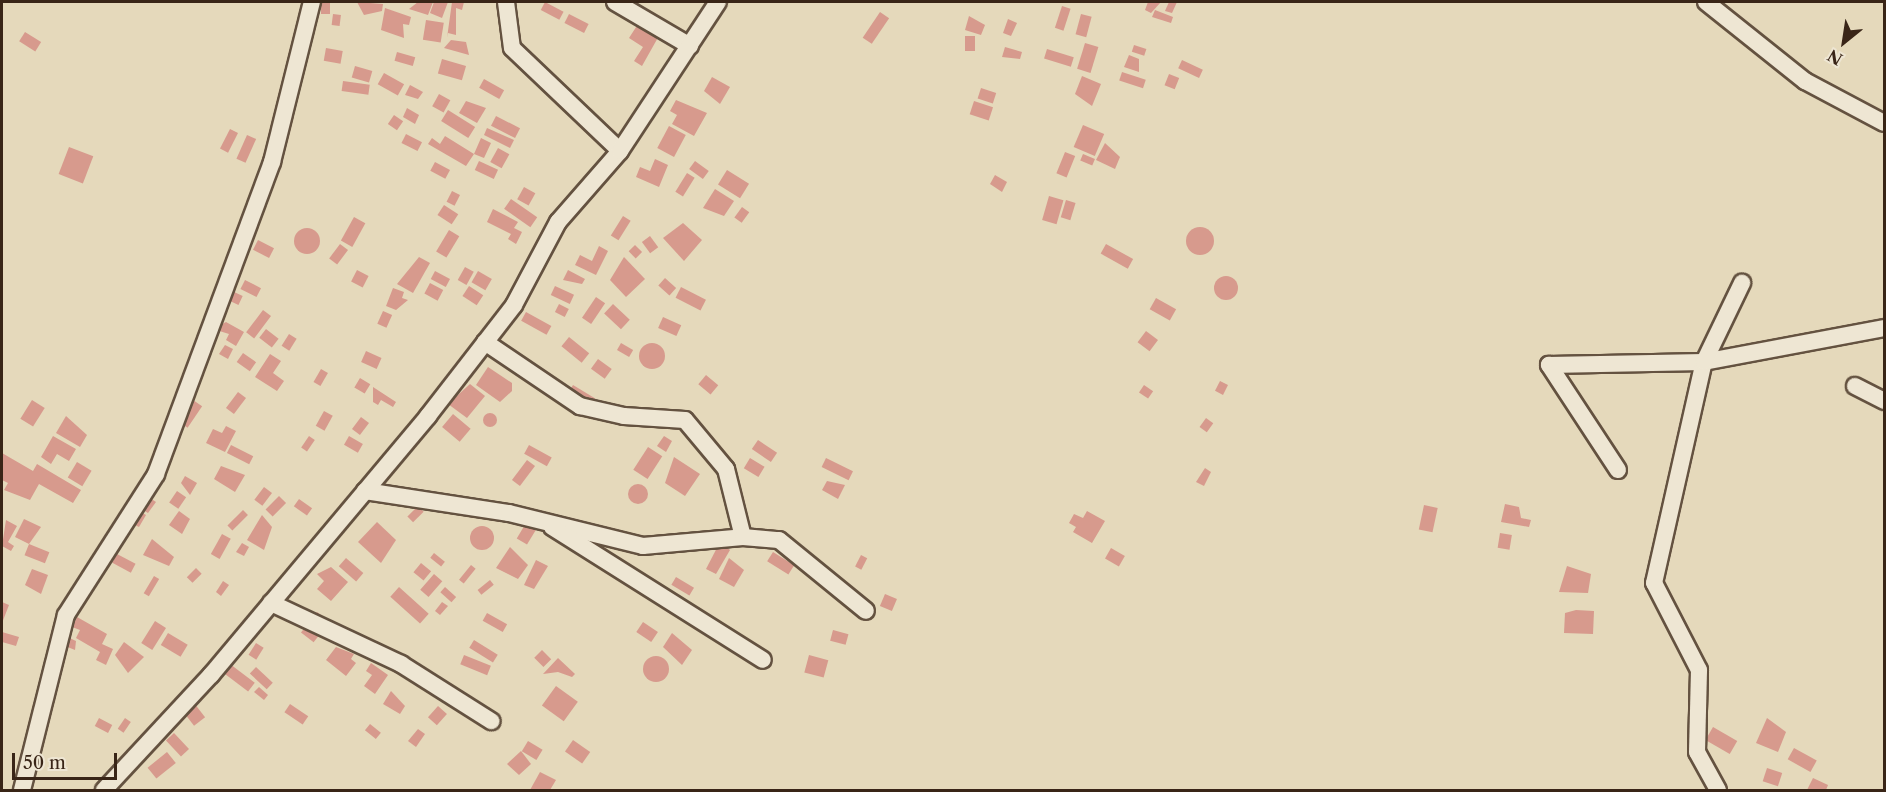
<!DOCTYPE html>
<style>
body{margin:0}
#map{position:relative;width:1886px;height:792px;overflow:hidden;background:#e5d9bb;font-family:"Libre Caslon Text",serif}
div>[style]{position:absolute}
.building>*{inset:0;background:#d79a8d;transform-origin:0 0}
.round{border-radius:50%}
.roads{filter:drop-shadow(2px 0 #645240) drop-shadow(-2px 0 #645240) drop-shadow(0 2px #645240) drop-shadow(0 -2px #645240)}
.minor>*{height:16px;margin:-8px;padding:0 8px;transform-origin:8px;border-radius:8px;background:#eee6d3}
span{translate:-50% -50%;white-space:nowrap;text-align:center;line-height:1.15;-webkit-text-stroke:5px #eee6d3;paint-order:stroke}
.frame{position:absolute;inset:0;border:3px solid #392517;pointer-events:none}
.north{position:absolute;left:1814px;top:12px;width:60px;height:60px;-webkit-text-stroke:4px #eee6d3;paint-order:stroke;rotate:210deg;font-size:16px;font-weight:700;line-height:24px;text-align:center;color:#392517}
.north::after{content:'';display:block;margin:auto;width:21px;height:27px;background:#392517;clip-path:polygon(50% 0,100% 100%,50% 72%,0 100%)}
.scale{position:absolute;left:12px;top:753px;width:105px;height:27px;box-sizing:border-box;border:3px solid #392517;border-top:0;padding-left:8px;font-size:18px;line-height:21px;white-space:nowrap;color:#392517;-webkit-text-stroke:4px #eee6d3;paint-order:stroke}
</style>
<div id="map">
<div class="building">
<div style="left:321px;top:2px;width:9px;height:12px"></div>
<div style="clip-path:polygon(357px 2px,383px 4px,382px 11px,364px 15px)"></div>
<div style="clip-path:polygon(418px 2px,433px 2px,428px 15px,409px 9px)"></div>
<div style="clip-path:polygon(434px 2px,448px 2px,442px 18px,430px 13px)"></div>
<div style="clip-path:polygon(452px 2px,464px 2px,462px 10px,456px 8px,456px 35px,448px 33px,447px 38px)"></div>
<div style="left:545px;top:2px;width:21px;height:9px;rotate:28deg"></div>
<div style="clip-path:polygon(1148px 2px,1161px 2px,1151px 13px,1145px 10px)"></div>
<div style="clip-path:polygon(1169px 2px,1177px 2px,1172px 13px,1165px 11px)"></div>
<div style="left:1062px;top:6px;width:9px;height:23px;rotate:18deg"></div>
<div style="clip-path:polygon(385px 8px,411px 17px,409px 25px,403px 24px,404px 38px,381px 30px)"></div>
<div style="clip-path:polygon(1155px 10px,1173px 17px,1171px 23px,1152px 17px)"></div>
<div style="left:880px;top:12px;width:11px;height:31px;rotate:34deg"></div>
<div style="left:333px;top:14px;width:8px;height:11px;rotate:7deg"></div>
<div style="left:569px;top:14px;width:22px;height:10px;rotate:27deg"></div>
<div style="left:1081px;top:14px;width:11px;height:21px;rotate:15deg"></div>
<div style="clip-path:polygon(969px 16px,985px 25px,981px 35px,965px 30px)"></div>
<div style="clip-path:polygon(1008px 19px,1017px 23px,1011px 36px,1003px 33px)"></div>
<div style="left:426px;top:20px;width:18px;height:20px;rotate:9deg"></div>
<div style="clip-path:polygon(640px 21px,660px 34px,642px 66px,634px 61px,643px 47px,629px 38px)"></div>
<div style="left:25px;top:32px;width:19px;height:11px;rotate:32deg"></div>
<div style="left:965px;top:36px;width:10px;height:15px"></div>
<div style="clip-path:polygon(451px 40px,466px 42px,469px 55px,444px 48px)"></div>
<div style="left:1085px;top:43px;width:14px;height:27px;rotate:17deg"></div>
<div style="left:1134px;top:45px;width:13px;height:7px;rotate:18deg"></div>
<div style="clip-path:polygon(1005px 47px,1022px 52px,1020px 59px,1002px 57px)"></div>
<div style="left:326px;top:48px;width:17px;height:13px;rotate:10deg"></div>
<div style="left:1047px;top:49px;width:28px;height:10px;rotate:17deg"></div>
<div style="left:397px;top:52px;width:19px;height:9px;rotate:16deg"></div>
<div style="clip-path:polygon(1129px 55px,1139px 59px,1139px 72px,1124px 67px)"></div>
<div style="left:442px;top:59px;width:25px;height:15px;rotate:16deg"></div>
<div style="left:1182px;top:60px;width:23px;height:9px;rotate:25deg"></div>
<div style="left:355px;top:66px;width:18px;height:12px;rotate:16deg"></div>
<div style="left:1122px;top:72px;width:25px;height:9px;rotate:18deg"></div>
<div style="left:384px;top:73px;width:23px;height:13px;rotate:29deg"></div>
<div style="left:1169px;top:74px;width:11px;height:12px;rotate:22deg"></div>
<div style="clip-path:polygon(1082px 76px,1101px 84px,1092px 106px,1075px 94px)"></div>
<div style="clip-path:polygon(712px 77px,730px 87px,720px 104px,704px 91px)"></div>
<div style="left:484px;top:79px;width:23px;height:10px;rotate:29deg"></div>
<div style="left:343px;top:81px;width:27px;height:10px;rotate:8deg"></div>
<div style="clip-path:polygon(410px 85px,423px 92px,418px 99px,405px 95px)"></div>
<div style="left:981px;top:88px;width:16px;height:11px;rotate:18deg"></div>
<div style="left:439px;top:94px;width:13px;height:14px;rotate:29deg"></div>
<div style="clip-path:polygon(676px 100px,707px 113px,694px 136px,672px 124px,677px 115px,670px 111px)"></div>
<div style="clip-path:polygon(466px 101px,486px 108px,477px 123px,459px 113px)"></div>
<div style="left:974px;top:101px;width:20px;height:14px;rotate:18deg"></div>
<div style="clip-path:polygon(407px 108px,419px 115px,415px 124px,403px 117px)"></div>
<div style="left:448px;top:110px;width:32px;height:13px;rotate:32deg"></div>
<div style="left:394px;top:115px;width:11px;height:11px;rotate:34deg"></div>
<div style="left:496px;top:116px;width:27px;height:11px;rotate:27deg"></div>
<div style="left:1083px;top:125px;width:23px;height:24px;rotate:23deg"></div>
<div style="left:669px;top:126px;width:19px;height:25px;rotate:28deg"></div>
<div style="clip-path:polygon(487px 128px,514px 140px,510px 148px,484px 135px)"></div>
<div style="left:230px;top:129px;width:9px;height:22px;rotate:27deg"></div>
<div style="left:406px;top:134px;width:18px;height:10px;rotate:27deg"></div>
<div style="left:247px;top:135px;width:10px;height:26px;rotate:24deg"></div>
<div style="clip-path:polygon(445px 136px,474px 154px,481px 138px,491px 143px,484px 158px,474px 154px,466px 166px,428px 144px,432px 138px,440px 144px)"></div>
<div style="clip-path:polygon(1105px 143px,1120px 157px,1115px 169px,1096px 160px)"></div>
<div style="left:69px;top:147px;width:26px;height:29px;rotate:21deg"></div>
<div style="left:498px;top:148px;width:13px;height:16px;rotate:29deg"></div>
<div style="left:1065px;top:152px;width:11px;height:23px;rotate:22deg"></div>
<div style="left:1083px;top:154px;width:13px;height:7px;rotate:23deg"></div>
<div style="clip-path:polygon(655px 159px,668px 165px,659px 187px,636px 177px,640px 167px,650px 171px)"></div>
<div style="left:479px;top:161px;width:21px;height:10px;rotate:25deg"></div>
<div style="left:695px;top:161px;width:17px;height:10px;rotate:36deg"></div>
<div style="left:435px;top:162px;width:17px;height:10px;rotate:28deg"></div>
<div style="left:727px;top:170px;width:26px;height:17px;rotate:32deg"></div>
<div style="left:687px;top:173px;width:9px;height:22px;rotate:32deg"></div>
<div style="clip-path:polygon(995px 175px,1007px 182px,1002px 192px,990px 184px)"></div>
<div style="left:524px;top:187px;width:13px;height:14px;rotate:29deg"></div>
<div style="clip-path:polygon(715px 189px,734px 201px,724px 216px,703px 208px)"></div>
<div style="left:452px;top:191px;width:9px;height:12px;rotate:27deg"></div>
<div style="left:1049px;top:196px;width:15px;height:25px;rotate:16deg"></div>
<div style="left:511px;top:199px;width:32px;height:12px;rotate:35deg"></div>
<div style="left:1066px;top:200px;width:10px;height:18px;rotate:17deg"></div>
<div style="left:444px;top:205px;width:17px;height:12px;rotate:33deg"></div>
<div style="left:742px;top:207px;width:9px;height:13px;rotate:36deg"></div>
<div style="clip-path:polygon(493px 209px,518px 222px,514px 228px,522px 232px,516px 244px,508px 239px,511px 234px,487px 222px)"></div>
<div style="left:623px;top:216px;width:9px;height:23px;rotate:32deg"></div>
<div style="left:354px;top:217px;width:13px;height:27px;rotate:29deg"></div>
<div style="clip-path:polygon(683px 223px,702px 240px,684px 261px,663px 238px)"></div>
<div class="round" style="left:1186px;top:227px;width:28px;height:28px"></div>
<div class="round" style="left:294px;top:228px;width:26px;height:26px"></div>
<div style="left:449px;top:230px;width:12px;height:25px;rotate:31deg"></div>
<div style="left:650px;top:236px;width:14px;height:10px;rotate:54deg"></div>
<div style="left:258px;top:240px;width:18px;height:11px;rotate:27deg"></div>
<div style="left:340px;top:244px;width:10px;height:18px;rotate:37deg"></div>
<div style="left:1106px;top:244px;width:31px;height:11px;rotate:29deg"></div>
<div style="left:635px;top:245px;width:10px;height:9px;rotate:45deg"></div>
<div style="clip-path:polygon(599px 246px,608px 251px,596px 275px,575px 265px,580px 255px,592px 261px)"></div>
<div style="clip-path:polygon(419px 257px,430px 263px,413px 293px,397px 284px)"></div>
<div style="clip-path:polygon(624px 257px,645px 279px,626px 297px,610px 280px)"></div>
<div style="left:465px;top:267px;width:10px;height:15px;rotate:29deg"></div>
<div style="left:357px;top:270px;width:13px;height:13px;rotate:27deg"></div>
<div style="clip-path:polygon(568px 270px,585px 279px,582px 284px,563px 280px)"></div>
<div style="left:435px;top:271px;width:17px;height:9px;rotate:28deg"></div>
<div style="left:478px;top:271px;width:16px;height:13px;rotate:30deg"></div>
<div class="round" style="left:1214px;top:276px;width:24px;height:24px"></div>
<div style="left:665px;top:278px;width:15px;height:10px;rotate:42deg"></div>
<div style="left:245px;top:280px;width:18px;height:10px;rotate:27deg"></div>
<div style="left:430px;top:283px;width:15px;height:12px;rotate:28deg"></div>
<div style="left:469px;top:286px;width:17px;height:12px;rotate:33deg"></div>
<div style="left:555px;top:286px;width:21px;height:10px;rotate:25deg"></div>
<div style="left:681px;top:287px;width:28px;height:12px;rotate:27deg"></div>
<div style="clip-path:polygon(393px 288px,404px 292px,402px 298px,408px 300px,396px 310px,386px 306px)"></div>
<div style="left:230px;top:290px;width:14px;height:10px;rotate:25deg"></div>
<div style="left:596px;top:297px;width:11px;height:25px;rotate:34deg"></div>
<div style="left:1156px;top:298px;width:23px;height:13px;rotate:29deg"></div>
<div style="left:559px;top:304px;width:11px;height:9px;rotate:27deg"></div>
<div style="left:613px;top:304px;width:23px;height:13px;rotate:43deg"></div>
<div style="left:263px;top:310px;width:10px;height:28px;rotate:37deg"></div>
<div style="left:383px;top:311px;width:10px;height:14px;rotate:24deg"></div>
<div style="left:526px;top:312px;width:29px;height:10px;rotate:29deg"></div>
<div style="left:663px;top:317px;width:20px;height:12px;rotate:24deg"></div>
<div style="clip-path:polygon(226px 322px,244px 332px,236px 346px,226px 340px,229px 334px,213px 329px)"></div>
<div style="left:266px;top:329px;width:16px;height:11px;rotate:38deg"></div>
<div style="left:1146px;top:331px;width:15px;height:14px;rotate:37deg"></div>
<div style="left:289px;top:334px;width:9px;height:14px;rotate:32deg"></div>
<div style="left:569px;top:337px;width:26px;height:12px;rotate:39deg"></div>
<div class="round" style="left:639px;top:343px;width:26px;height:26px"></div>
<div style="left:621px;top:343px;width:14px;height:8px;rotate:30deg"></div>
<div style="clip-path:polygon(225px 345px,233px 349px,228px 359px,219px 354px)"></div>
<div style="left:366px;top:351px;width:17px;height:12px;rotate:24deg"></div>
<div style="left:243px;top:353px;width:16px;height:11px;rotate:35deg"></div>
<div style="clip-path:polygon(270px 354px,281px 361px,273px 373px,284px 381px,277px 391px,255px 377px)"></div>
<div style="left:598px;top:359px;width:17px;height:12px;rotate:36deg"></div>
<div style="clip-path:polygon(488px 367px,512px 383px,512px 391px,500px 402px,476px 385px)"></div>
<div style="left:321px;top:369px;width:8px;height:15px;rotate:30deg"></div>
<div style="left:706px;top:375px;width:16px;height:12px;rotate:40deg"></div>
<div style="left:360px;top:378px;width:12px;height:11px;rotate:31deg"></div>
<div style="left:1220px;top:381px;width:9px;height:11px;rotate:27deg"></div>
<div style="clip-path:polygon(470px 384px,485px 396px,467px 418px,448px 404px)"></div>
<div style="left:573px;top:385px;width:26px;height:10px;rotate:31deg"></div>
<div style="left:1144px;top:385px;width:11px;height:9px;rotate:34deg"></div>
<div style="clip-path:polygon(373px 387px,396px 402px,393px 407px,381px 400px,378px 405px,373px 402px)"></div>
<div style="left:238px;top:392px;width:10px;height:20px;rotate:37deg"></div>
<div style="left:32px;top:400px;width:15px;height:22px;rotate:32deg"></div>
<div style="left:193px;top:400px;width:11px;height:26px;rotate:34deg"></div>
<div style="left:324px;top:411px;width:10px;height:17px;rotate:29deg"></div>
<div class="round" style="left:483px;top:413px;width:14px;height:14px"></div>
<div style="left:453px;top:414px;width:23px;height:17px;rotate:40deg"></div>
<div style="clip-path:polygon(66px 416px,87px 435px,80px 447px,56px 433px)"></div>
<div style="left:361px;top:417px;width:10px;height:15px;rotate:37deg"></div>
<div style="left:1206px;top:418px;width:9px;height:11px;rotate:36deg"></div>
<div style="clip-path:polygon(226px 426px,236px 431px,225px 452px,206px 443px,213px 429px,222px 433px)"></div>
<div style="clip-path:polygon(53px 436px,76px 449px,69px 461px,57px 454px,51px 464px,41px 457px)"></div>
<div style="left:309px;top:436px;width:7px;height:14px;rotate:34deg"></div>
<div style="left:349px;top:436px;width:16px;height:10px;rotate:30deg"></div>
<div style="clip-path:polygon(664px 436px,672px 441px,666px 452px,657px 446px)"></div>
<div style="left:758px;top:440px;width:23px;height:11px;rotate:34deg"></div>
<div style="left:231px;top:445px;width:25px;height:9px;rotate:27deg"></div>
<div style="left:529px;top:445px;width:26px;height:10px;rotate:29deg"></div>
<div style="left:648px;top:447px;width:17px;height:27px;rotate:33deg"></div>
<div style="clip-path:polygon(2px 453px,33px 471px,37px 464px,81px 490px,73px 503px,39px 484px,30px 500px,4px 490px,8px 483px,2px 480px)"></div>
<div style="clip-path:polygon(674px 457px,700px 474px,685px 496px,665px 483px)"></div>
<div style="left:750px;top:458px;width:17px;height:12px;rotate:31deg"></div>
<div style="left:826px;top:458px;width:30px;height:10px;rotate:26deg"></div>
<div style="left:527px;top:460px;width:10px;height:25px;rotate:37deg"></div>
<div style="left:77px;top:462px;width:17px;height:18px;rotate:31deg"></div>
<div style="clip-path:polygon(221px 466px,245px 475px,235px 492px,214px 479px)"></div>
<div style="clip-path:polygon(1205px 468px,1211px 472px,1204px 486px,1196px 482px)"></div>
<div style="clip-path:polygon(185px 476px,197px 483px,190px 495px,181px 483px)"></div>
<div style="clip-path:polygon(827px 481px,845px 485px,838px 499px,822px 490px)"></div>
<div class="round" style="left:628px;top:484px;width:20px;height:20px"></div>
<div style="left:264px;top:487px;width:10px;height:16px;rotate:37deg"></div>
<div style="left:177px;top:491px;width:11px;height:14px;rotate:34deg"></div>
<div style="clip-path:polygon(147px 496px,156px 502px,148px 513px,140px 508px)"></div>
<div style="left:279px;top:496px;width:10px;height:19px;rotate:45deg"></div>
<div style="left:299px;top:499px;width:16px;height:9px;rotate:35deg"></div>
<div style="clip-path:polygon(1505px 504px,1519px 507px,1521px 518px,1531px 520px,1529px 527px,1501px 522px)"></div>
<div style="left:1424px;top:505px;width:14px;height:25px;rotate:12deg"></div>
<div style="left:418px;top:506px;width:8px;height:15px;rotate:45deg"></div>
<div style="left:243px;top:510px;width:7px;height:22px;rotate:45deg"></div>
<div style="clip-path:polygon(139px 511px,146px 515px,139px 527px,131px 523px)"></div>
<div style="clip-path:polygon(179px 511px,190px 519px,182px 534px,169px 525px)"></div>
<div style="clip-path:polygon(1087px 511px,1105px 521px,1092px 543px,1073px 532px,1076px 527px,1069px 523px,1074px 514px,1083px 518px)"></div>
<div style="clip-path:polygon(262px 515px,272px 527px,264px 550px,247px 540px)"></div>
<div style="clip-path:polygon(24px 519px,41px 527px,29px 544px,15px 537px)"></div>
<div style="clip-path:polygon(6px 520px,17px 526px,8px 542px,14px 546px,11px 551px,2px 546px)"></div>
<div style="clip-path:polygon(377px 522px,396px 540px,381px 563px,358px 542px)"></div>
<div style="left:526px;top:523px;width:12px;height:18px;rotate:31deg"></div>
<div class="round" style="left:470px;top:526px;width:24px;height:24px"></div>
<div style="left:1500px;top:533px;width:12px;height:15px;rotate:9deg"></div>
<div style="left:222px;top:534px;width:10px;height:23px;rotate:29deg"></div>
<div style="clip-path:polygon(152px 539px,174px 557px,169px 566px,143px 555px)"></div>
<div style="clip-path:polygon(720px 542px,730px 550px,716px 574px,706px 569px)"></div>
<div style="clip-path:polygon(242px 543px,249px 547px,244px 556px,236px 552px)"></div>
<div style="left:29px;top:544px;width:22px;height:12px;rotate:22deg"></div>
<div style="clip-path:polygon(510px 547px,528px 565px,518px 579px,496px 568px)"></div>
<div style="left:1111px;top:548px;width:16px;height:12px;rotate:30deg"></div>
<div style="left:773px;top:552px;width:25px;height:11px;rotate:32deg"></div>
<div style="left:434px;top:553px;width:14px;height:6px;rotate:39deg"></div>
<div style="left:117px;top:554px;width:21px;height:10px;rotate:28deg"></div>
<div style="left:861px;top:555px;width:7px;height:13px;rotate:27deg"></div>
<div style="left:346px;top:558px;width:23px;height:11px;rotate:41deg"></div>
<div style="clip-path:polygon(729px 558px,744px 570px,734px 587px,719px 579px)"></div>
<div style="clip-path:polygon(536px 560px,548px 566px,534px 589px,524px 585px)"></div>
<div style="left:421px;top:563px;width:13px;height:12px;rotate:39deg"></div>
<div style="left:471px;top:565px;width:6px;height:19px;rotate:39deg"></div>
<div style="clip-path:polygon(1567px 566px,1591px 574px,1588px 593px,1559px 592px)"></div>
<div style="clip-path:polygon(331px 567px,348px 582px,331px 601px,317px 589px,324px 581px,317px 574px)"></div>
<div style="left:196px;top:568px;width:8px;height:13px;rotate:45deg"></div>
<div style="clip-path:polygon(32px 569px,48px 575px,41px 594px,25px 585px)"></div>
<div style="left:434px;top:574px;width:11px;height:21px;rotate:41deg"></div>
<div style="left:154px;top:576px;width:6px;height:20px;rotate:31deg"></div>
<div style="left:676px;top:577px;width:21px;height:9px;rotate:31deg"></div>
<div style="left:490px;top:580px;width:6px;height:16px;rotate:51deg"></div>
<div style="clip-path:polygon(223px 581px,229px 585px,221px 596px,216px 592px)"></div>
<div style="left:399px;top:587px;width:40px;height:13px;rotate:42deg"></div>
<div style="left:445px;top:587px;width:15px;height:7px;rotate:42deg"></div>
<div style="left:885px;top:594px;width:13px;height:13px;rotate:23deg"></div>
<div style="clip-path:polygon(2px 602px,9px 605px,2px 623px)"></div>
<div style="clip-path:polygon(442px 602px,448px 606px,440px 615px,435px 611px)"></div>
<div style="clip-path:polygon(1576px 610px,1594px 611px,1593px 634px,1564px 633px,1565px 613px)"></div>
<div style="left:317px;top:612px;width:16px;height:26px;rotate:38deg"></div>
<div style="left:487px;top:613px;width:23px;height:9px;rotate:29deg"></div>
<div style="clip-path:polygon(77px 617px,107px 634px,102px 644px,113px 649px,106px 665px,96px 660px,100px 652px,76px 638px,80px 630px,72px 627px)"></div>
<div style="left:155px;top:621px;width:13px;height:26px;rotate:32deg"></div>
<div style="left:643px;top:622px;width:18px;height:12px;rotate:34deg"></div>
<div style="left:833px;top:630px;width:16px;height:11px;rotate:15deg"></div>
<div style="clip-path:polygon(2px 632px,19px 637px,16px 646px,2px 642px)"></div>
<div style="left:168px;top:633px;width:23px;height:14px;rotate:31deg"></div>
<div style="clip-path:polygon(672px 633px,692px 650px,682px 665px,663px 647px)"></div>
<div style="clip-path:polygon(63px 635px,76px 641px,75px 650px,60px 644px)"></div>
<div style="left:474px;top:640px;width:28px;height:9px;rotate:32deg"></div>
<div style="clip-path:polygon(124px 642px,144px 657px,128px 673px,115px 655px)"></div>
<div style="left:256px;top:643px;width:9px;height:14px;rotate:32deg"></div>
<div style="clip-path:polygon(336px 647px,354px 654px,351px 659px,356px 663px,346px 676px,326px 660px)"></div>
<div style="left:542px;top:650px;width:13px;height:11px;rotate:45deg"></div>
<div style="left:464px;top:655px;width:29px;height:10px;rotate:22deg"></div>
<div style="left:809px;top:655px;width:20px;height:18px;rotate:15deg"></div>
<div class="round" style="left:643px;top:656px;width:26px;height:26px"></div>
<div style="clip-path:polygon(558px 658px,575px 674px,572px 677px,558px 672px,543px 674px)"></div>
<div style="left:226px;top:661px;width:36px;height:11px;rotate:37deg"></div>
<div style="clip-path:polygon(371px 663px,388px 675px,375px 694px,364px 686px,372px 675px,366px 671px)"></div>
<div style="left:256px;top:667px;width:23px;height:9px;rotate:43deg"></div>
<div style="left:556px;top:686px;width:27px;height:24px;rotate:36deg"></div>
<div style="clip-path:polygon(259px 687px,268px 695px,264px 700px,254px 692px)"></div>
<div style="clip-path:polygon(391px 691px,405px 706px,400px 714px,383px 704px)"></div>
<div style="left:194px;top:703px;width:18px;height:14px;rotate:52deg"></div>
<div style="left:290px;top:704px;width:22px;height:10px;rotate:34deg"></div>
<div style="left:438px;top:706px;width:12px;height:15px;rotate:42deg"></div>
<div style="left:99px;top:718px;width:15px;height:9px;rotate:28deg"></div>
<div style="left:125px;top:718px;width:7px;height:13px;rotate:34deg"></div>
<div style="clip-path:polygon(1767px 718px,1786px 732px,1778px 752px,1756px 743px)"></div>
<div style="left:370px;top:724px;width:14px;height:8px;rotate:39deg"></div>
<div style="left:1713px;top:727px;width:28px;height:15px;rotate:30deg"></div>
<div style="clip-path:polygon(418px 729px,425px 734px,416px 747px,408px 741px)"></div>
<div style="left:174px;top:733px;width:22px;height:11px;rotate:47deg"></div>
<div style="left:573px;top:740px;width:21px;height:14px;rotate:35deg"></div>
<div style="left:528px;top:741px;width:17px;height:12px;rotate:31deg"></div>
<div style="left:1794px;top:748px;width:26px;height:13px;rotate:29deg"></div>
<div style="clip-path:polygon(521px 751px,531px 764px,519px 775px,507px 764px)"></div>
<div style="left:167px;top:752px;width:14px;height:25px;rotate:51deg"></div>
<div style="left:1767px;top:768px;width:16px;height:14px;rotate:18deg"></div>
<div style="clip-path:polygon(540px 772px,556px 780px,550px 790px,530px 790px)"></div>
<div style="clip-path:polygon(1813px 778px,1828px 785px,1826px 790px,1807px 790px)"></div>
</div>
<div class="roads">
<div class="minor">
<div style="left:506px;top:2px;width:46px;rotate:82.6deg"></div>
<div style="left:512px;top:48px;width:149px;rotate:43.6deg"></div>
<div style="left:615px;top:2px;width:87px;rotate:30.4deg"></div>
<div style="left:1706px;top:2px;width:127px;rotate:38.6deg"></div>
<div style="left:1805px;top:81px;width:89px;rotate:28deg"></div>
<div style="left:485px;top:342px;width:115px;rotate:34deg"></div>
<div style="left:580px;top:406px;width:45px;rotate:12.8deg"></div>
<div style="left:624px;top:416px;width:61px;rotate:3.8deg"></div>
<div style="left:685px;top:420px;width:64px;rotate:50.1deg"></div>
<div style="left:726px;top:469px;width:70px;rotate:76deg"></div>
<div style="left:1855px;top:386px;width:33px;rotate:27deg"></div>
<div style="left:1618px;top:470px;width:126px;rotate:-123.3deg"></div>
<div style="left:1549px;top:365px;width:155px;rotate:-1.1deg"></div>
<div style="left:1704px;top:362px;width:183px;rotate:-10.7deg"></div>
<div style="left:365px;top:491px;width:146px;rotate:8.7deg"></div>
<div style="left:509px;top:513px;width:138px;rotate:13.8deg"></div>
<div style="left:643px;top:546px;width:100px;rotate:-5.1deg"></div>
<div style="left:743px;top:537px;width:36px;rotate:5deg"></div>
<div style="left:779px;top:540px;width:112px;rotate:39.2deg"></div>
<div style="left:552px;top:527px;width:249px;rotate:32.2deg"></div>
<div style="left:271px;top:603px;width:144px;rotate:25.1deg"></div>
<div style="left:401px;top:664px;width:107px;rotate:32.3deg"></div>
<div style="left:22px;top:790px;width:180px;rotate:-75.9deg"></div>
<div style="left:66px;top:615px;width:167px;rotate:-57.4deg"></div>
<div style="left:156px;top:474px;width:333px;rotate:-69.6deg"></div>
<div style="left:272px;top:162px;width:165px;rotate:-76deg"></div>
<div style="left:104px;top:790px;width:157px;rotate:-47.1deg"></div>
<div style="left:211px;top:675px;width:338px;rotate:-50deg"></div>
<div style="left:428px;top:416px;width:140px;rotate:-52.2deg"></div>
<div style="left:514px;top:305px;width:94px;rotate:-62.1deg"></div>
<div style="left:558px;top:222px;width:94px;rotate:-48.9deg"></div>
<div style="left:620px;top:151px;width:178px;rotate:-56.7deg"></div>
<div style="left:1718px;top:790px;width:43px;rotate:-118.9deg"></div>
<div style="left:1697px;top:752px;width:82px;rotate:-88.6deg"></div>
<div style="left:1699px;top:670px;width:98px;rotate:-117.3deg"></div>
<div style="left:1654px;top:583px;width:227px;rotate:-77.3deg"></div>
<div style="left:1704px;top:362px;width:88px;rotate:-64.3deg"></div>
</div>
</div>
<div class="frame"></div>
<div class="north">N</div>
<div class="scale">50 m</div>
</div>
